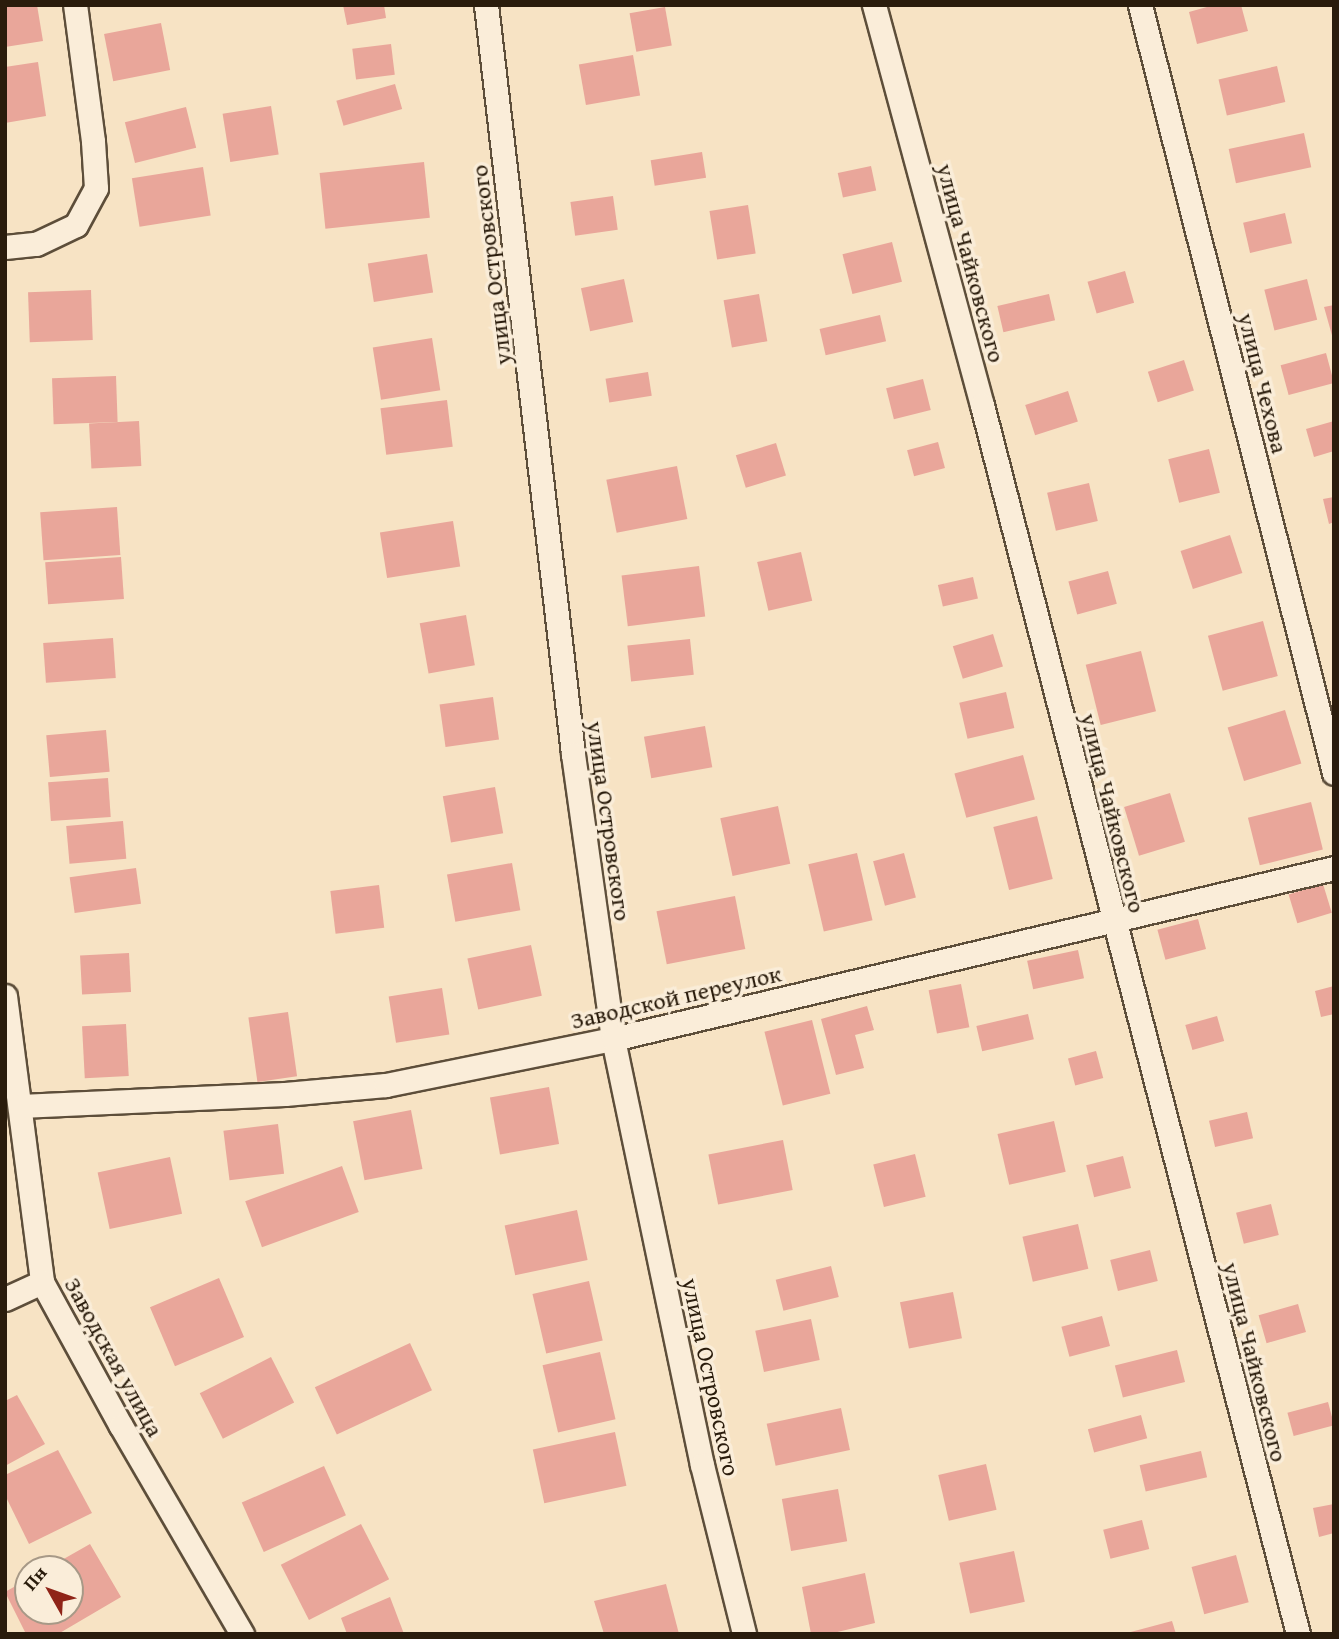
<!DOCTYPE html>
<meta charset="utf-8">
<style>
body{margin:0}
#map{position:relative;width:1339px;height:1639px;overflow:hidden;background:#f7e3c4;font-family:"Gentium Book Plus",serif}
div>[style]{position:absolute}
.building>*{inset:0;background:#e9a69a;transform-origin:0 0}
.roads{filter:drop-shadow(2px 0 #5d4e3a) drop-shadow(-2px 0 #5d4e3a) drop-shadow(0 2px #5d4e3a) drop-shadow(0 -2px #5d4e3a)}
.street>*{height:23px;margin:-11.5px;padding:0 11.5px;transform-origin:11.5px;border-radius:11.5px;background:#faedd9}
span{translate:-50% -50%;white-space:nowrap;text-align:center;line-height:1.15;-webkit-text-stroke:7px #faedd9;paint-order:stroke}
.street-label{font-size:24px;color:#2a1c0c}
.frame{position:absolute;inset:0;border:7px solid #2a1c0c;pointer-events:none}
.north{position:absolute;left:14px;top:1555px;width:70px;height:70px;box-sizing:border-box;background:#faedd9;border:2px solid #a79987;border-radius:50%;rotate:310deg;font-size:19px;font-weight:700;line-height:28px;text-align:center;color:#2a1c0c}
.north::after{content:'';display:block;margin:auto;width:24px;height:32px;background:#8f2418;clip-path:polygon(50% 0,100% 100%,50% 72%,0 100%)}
</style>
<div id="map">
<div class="building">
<div style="clip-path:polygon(5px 5px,37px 5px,43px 41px,5px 47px)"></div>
<div style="clip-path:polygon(343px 5px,384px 5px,386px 18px,347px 25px)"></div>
<div style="clip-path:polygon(1214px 5px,1241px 5px,1248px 31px,1197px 44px,1189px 12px)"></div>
<div style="left:665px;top:7px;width:39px;height:36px;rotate:80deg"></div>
<div style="left:161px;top:23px;width:48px;height:58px;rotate:79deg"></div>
<div style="left:391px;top:44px;width:31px;height:39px;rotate:83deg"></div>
<div style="left:633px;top:55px;width:41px;height:55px;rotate:80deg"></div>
<div style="clip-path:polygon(38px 62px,46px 116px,5px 123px,5px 67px)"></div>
<div style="left:1277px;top:66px;width:37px;height:60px;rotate:77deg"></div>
<div style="left:395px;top:84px;width:26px;height:61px;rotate:74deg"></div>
<div style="left:271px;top:106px;width:49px;height:49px;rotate:81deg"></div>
<div style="left:186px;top:107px;width:42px;height:63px;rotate:76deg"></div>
<div style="left:1304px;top:133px;width:35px;height:77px;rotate:78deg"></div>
<div style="left:702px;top:152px;width:26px;height:52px;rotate:81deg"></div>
<div style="left:424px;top:162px;width:56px;height:105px;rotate:84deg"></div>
<div style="left:871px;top:166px;width:25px;height:34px;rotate:78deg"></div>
<div style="left:203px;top:167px;width:49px;height:72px;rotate:81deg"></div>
<div style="left:613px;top:196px;width:34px;height:43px;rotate:82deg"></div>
<div style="left:748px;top:205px;width:49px;height:39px;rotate:81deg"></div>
<div style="left:1285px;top:213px;width:31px;height:43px;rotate:77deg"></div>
<div style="left:892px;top:242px;width:41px;height:51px;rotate:76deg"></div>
<div style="left:427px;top:254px;width:39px;height:60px;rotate:81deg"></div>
<div style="left:1125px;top:271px;width:33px;height:39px;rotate:74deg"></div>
<div style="left:624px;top:279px;width:44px;height:44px;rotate:78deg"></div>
<div style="left:1307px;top:279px;width:42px;height:44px;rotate:76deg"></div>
<div style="left:91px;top:290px;width:50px;height:63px;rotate:88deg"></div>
<div style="left:759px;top:294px;width:48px;height:36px;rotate:80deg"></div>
<div style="left:1049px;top:294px;width:27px;height:53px;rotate:77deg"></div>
<div style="clip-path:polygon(1334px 305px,1334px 338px,1333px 339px,1324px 307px)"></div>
<div style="left:880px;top:315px;width:27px;height:62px;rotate:77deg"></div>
<div style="left:432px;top:338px;width:53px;height:60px;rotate:81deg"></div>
<div style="left:1326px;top:353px;width:31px;height:47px;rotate:75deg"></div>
<div style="left:1184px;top:360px;width:32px;height:38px;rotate:72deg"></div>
<div style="left:648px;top:372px;width:24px;height:43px;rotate:81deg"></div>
<div style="left:116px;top:376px;width:46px;height:64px;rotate:88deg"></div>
<div style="left:923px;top:379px;width:32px;height:38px;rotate:76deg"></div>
<div style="left:1068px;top:391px;width:32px;height:45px;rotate:72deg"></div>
<div style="left:447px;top:400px;width:47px;height:67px;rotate:83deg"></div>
<div style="left:139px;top:421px;width:45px;height:50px;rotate:87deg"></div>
<div style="clip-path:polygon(1334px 421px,1334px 451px,1314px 457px,1306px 429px)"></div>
<div style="left:938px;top:442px;width:27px;height:32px;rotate:75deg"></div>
<div style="left:776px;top:443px;width:34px;height:42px;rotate:73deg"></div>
<div style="left:1209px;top:449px;width:45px;height:42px;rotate:76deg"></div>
<div style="left:677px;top:466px;width:54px;height:72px;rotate:79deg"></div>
<div style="left:1089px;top:483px;width:39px;height:43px;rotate:77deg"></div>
<div style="clip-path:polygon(1334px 497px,1334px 522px,1329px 524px,1323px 499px)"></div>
<div style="left:117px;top:507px;width:48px;height:77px;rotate:86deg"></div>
<div style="left:453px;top:521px;width:46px;height:74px;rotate:81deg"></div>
<div style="left:1230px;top:535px;width:40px;height:52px;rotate:72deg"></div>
<div style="left:801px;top:552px;width:50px;height:45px;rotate:77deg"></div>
<div style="left:121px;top:557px;width:42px;height:76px;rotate:86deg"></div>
<div style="left:699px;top:566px;width:51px;height:78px;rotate:83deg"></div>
<div style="left:1108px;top:571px;width:34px;height:41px;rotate:75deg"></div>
<div style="left:973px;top:577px;width:22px;height:36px;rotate:77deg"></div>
<div style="left:466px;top:615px;width:51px;height:47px;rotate:80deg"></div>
<div style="left:1263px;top:621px;width:57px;height:57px;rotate:75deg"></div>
<div style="left:993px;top:634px;width:34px;height:42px;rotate:73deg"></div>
<div style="left:113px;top:638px;width:40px;height:70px;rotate:86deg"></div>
<div style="left:690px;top:639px;width:36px;height:63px;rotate:84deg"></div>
<div style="left:1141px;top:651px;width:62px;height:57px;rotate:76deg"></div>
<div style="left:1006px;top:692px;width:37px;height:48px;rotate:77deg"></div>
<div style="left:493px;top:697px;width:43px;height:54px;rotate:82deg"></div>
<div style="left:1285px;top:710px;width:56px;height:60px;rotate:73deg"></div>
<div style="left:705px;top:726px;width:42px;height:62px;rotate:80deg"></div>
<div style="left:106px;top:730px;width:42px;height:60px;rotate:85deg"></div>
<div style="left:1023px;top:755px;width:46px;height:71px;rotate:75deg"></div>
<div style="left:108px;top:778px;width:39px;height:60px;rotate:86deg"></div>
<div style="left:495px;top:787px;width:47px;height:53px;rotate:80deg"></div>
<div style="left:1170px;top:793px;width:51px;height:48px;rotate:73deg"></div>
<div style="left:1311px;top:802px;width:49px;height:65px;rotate:76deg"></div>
<div style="left:778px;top:806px;width:59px;height:59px;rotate:78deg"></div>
<div style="left:1037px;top:816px;width:65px;height:45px;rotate:76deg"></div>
<div style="left:123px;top:821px;width:38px;height:57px;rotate:85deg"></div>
<div style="left:857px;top:853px;width:69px;height:50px;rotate:77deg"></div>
<div style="left:904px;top:853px;width:46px;height:32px;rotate:75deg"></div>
<div style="left:512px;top:863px;width:48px;height:66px;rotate:80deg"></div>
<div style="left:136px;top:868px;width:36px;height:67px;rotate:82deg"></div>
<div style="left:1323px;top:884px;width:30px;height:36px;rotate:73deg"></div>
<div style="left:379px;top:885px;width:43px;height:49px;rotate:83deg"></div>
<div style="left:735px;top:896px;width:54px;height:80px;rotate:79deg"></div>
<div style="left:1198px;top:919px;width:31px;height:42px;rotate:75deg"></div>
<div style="left:531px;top:945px;width:52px;height:65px;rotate:78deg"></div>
<div style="left:1078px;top:950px;width:29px;height:52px;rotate:78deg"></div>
<div style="left:129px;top:953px;width:39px;height:49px;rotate:87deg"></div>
<div style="left:961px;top:984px;width:44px;height:33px;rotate:79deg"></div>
<div style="clip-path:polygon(1334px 986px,1334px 1014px,1321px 1017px,1315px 991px)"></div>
<div style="left:442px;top:988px;width:47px;height:54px;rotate:81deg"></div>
<div style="clip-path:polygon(867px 1006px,874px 1030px,855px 1035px,864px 1068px,836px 1075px,821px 1019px)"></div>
<div style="left:288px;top:1012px;width:65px;height:40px;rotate:82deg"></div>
<div style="left:1028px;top:1014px;width:26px;height:53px;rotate:77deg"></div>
<div style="left:1217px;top:1016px;width:26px;height:33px;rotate:74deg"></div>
<div style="left:812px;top:1020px;width:76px;height:49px;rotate:76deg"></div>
<div style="left:126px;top:1024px;width:52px;height:44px;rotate:87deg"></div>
<div style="left:1096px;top:1051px;width:28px;height:29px;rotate:75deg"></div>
<div style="left:549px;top:1087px;width:58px;height:60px;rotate:80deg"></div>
<div style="left:411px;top:1110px;width:60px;height:59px;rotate:79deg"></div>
<div style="left:1247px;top:1112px;width:27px;height:39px;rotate:77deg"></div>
<div style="left:1054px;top:1121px;width:52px;height:58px;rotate:77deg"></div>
<div style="left:278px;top:1124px;width:50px;height:55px;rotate:83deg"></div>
<div style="left:783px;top:1140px;width:51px;height:76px;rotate:79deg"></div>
<div style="left:915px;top:1154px;width:44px;height:43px;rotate:76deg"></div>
<div style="left:1123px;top:1156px;width:33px;height:38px;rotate:76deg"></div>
<div style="left:170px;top:1157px;width:58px;height:74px;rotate:78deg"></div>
<div style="left:342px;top:1166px;width:49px;height:103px;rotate:70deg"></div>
<div style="left:1271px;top:1204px;width:32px;height:36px;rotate:76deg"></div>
<div style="left:577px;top:1210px;width:51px;height:74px;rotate:78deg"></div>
<div style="left:1078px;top:1224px;width:46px;height:57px;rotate:77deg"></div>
<div style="left:1150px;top:1250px;width:32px;height:41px;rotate:76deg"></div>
<div style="left:831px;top:1266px;width:32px;height:57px;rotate:76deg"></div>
<div style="left:219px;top:1278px;width:64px;height:75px;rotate:67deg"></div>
<div style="left:589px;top:1281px;width:61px;height:58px;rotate:77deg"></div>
<div style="left:953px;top:1292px;width:47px;height:54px;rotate:79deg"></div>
<div style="left:1298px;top:1304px;width:29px;height:41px;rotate:74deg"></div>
<div style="left:1102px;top:1316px;width:31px;height:42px;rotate:75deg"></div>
<div style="left:811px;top:1319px;width:42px;height:57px;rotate:78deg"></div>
<div style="left:410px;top:1343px;width:52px;height:105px;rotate:65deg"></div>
<div style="left:1177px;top:1350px;width:33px;height:64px;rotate:76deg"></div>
<div style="left:600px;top:1352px;width:69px;height:59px;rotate:77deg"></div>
<div style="left:271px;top:1357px;width:51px;height:80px;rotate:63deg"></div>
<div style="clip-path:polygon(17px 1395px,45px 1444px,5px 1466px,5px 1401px)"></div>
<div style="left:1328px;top:1402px;width:24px;height:42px;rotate:75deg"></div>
<div style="left:841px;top:1408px;width:43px;height:76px;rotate:78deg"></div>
<div style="left:1141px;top:1415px;width:24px;height:55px;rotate:75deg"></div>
<div style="left:615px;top:1432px;width:55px;height:84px;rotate:78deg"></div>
<div style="clip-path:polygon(58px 1450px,92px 1513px,29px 1544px,5px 1495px,5px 1475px)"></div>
<div style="left:1201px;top:1451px;width:27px;height:63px;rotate:77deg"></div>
<div style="left:986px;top:1464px;width:47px;height:49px;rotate:77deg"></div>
<div style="left:324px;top:1466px;width:54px;height:90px;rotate:66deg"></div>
<div style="left:838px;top:1489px;width:53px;height:57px;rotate:80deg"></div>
<div style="clip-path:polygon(1334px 1504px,1334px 1533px,1319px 1537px,1313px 1508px)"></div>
<div style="left:1142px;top:1520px;width:30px;height:40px;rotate:76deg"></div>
<div style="left:361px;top:1524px;width:62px;height:90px;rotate:63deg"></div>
<div style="clip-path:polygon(90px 1544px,121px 1597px,58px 1634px,26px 1634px,5px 1592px,28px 1579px,28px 1611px,70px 1611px,70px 1569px,46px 1569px)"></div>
<div style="left:1014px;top:1551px;width:52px;height:56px;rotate:78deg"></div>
<div style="left:1236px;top:1555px;width:49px;height:46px;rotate:75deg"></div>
<div style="clip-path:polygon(865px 1573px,875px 1623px,829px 1634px,811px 1634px,802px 1587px)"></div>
<div style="clip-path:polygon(666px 1584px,679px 1634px,604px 1634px,594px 1601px)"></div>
<div style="clip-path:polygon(390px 1597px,404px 1634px,347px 1634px,341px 1618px)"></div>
<div style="clip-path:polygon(1172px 1621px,1176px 1634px,1127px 1634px,1127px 1633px)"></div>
</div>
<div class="roads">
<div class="street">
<div style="left:486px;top:5px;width:754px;rotate:83.37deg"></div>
<div style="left:573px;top:754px;width:288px;rotate:82deg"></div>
<div style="left:613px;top:1039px;width:435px;rotate:78.2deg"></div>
<div style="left:702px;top:1465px;width:174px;rotate:76deg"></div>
<div style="left:874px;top:5px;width:414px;rotate:74.9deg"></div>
<div style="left:982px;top:405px;width:1269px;rotate:75.58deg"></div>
<div style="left:1140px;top:5px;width:792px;rotate:75.82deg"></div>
<div style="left:5px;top:247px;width:31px;rotate:-6deg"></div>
<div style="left:36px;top:244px;width:44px;rotate:-25.4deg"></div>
<div style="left:76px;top:225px;width:42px;rotate:-61.6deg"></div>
<div style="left:96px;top:188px;width:47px;rotate:-93.7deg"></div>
<div style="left:93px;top:141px;width:137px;rotate:-97.5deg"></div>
<div style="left:5px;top:996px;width:288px;rotate:82.6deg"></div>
<div style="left:42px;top:1282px;width:164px;rotate:61.3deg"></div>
<div style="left:121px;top:1426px;width:241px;rotate:59.8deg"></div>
<div style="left:20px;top:1106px;width:265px;rotate:-2.6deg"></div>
<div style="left:285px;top:1094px;width:101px;rotate:-5.1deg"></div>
<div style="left:386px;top:1085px;width:232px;rotate:-11.5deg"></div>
<div style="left:613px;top:1039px;width:741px;rotate:-13.34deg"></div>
<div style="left:5px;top:1299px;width:41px;rotate:-24.7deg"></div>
</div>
</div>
<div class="street-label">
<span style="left:971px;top:263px;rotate:75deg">улица Чайковского</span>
<span style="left:491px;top:265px;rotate:-97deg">улица Островского</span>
<span style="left:1263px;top:383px;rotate:76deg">улица Чехова</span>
<span style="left:1113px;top:813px;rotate:76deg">улица Чайковского</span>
<span style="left:609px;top:821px;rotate:82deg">улица Островского</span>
<span style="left:676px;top:997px;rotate:-13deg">Заводской переулок</span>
<span style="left:114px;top:1357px;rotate:61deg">Заводская улица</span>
<span style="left:1255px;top:1362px;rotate:76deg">улица Чайковского</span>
<span style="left:711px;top:1377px;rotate:78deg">улица Островского</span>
</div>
<div class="frame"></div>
<div class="north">Пн</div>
</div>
